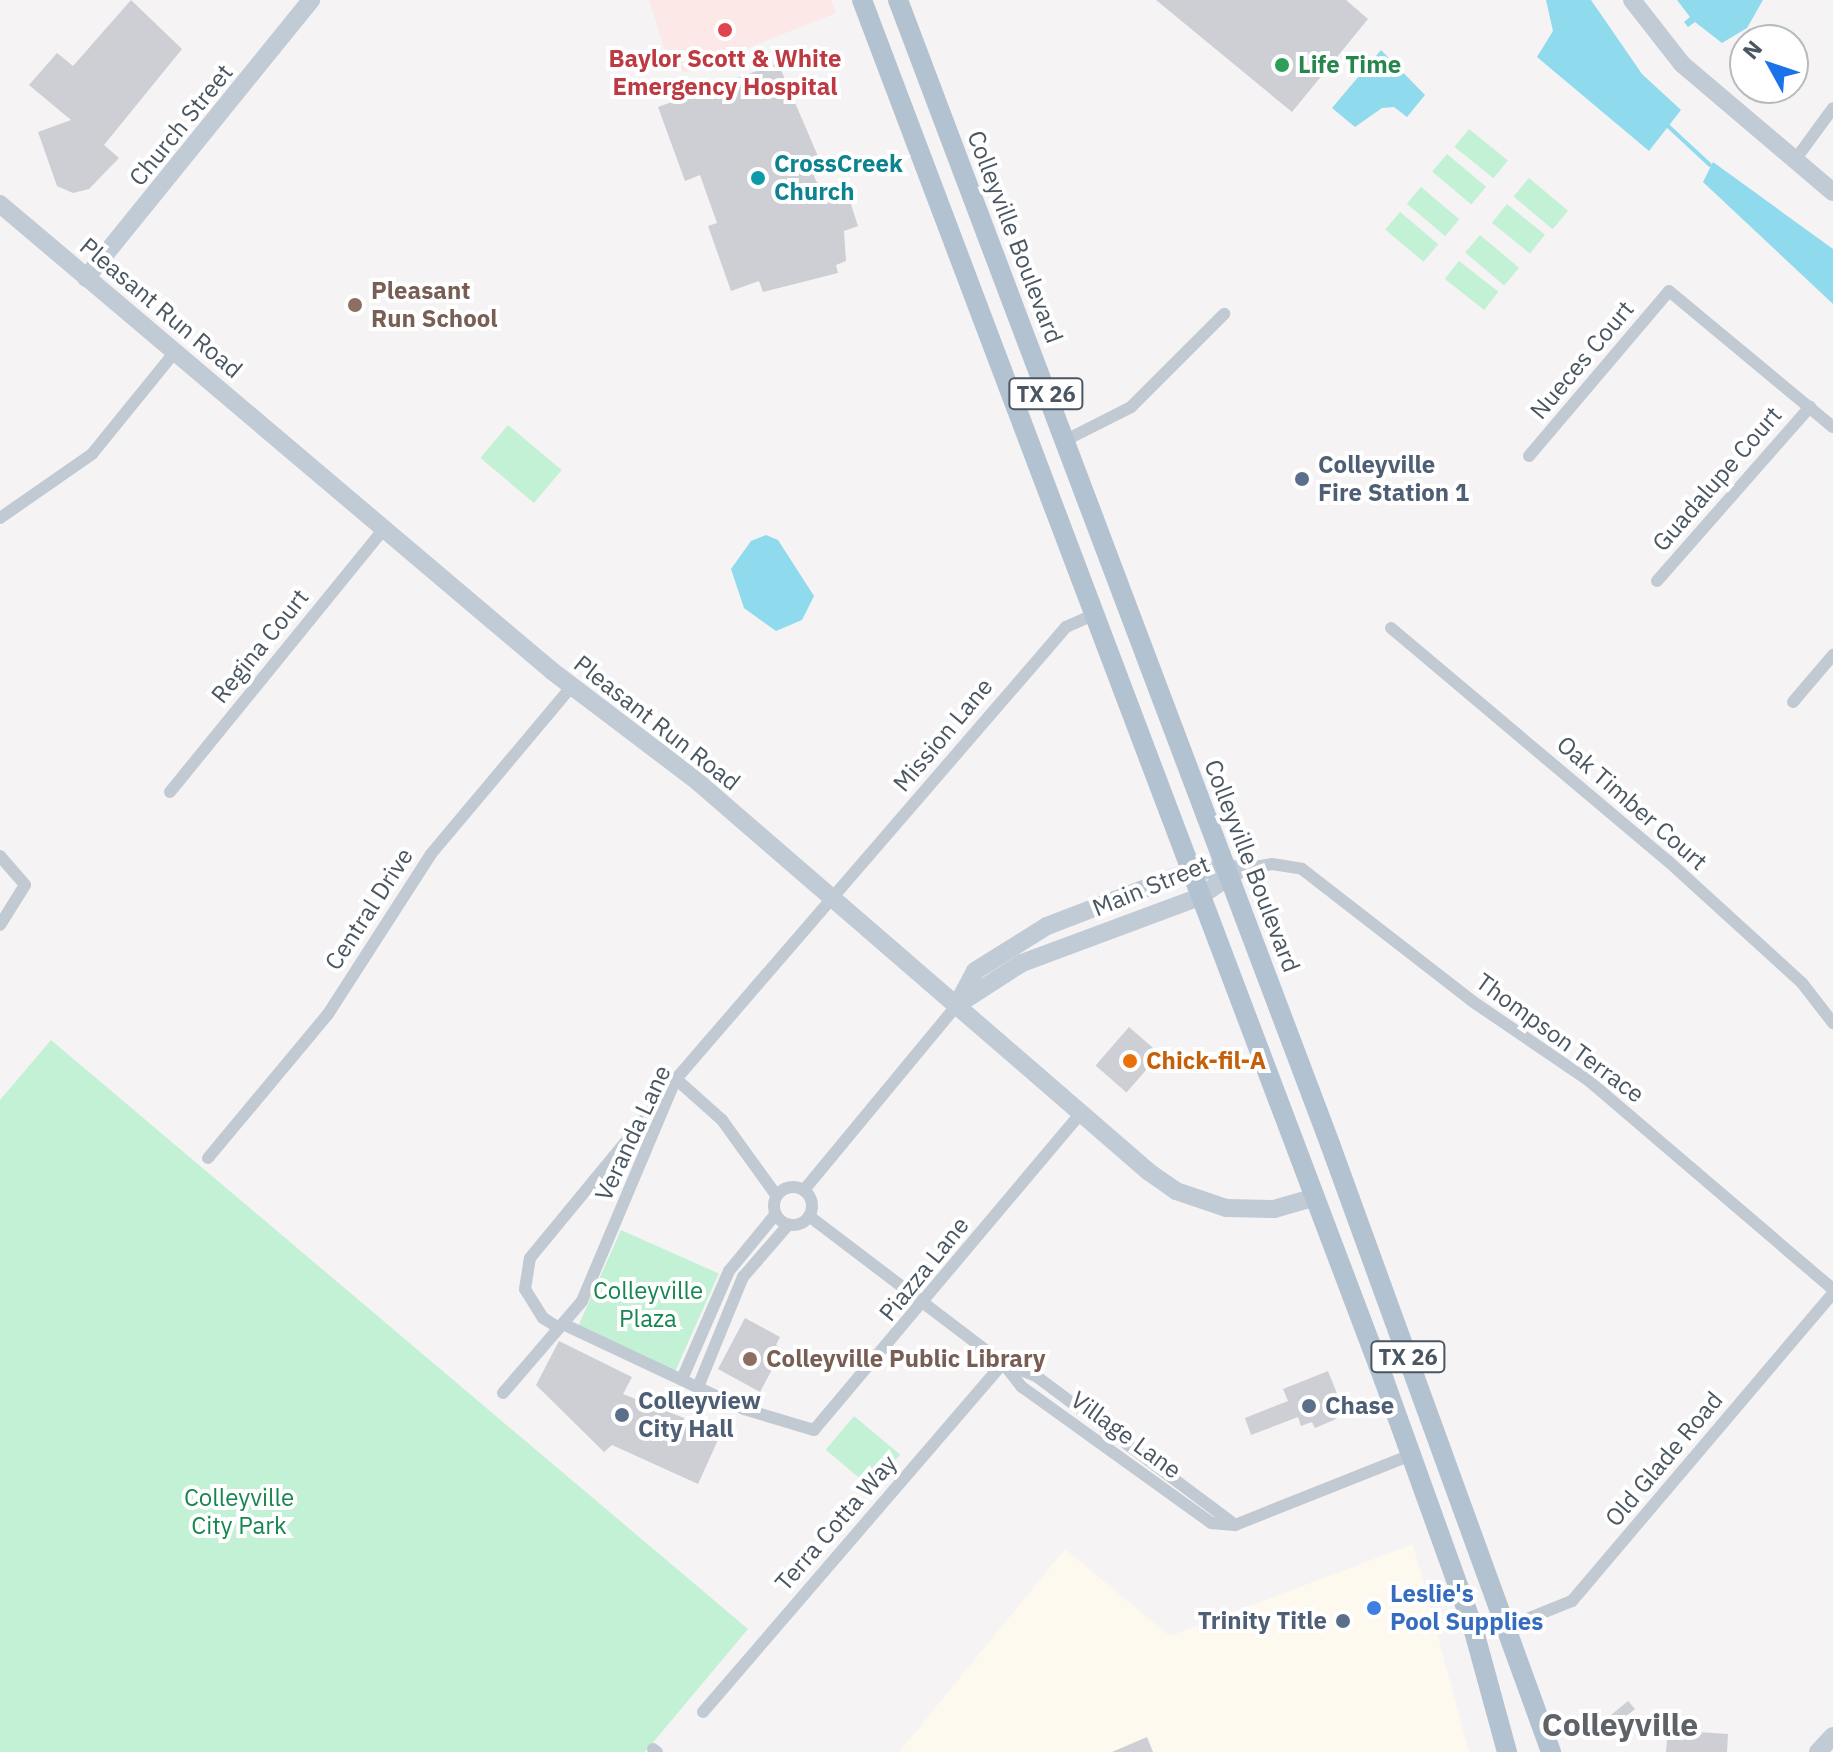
<!DOCTYPE html>
<style>
body{margin:0}
#map{position:relative;width:1833px;height:1752px;overflow:hidden;background:#f5f3f3;font-family:"IBM Plex Sans",sans-serif}
div>[style]{position:absolute}
.commercial>*{inset:0;background:#fdf9ef}
.medical>*{inset:0;background:#fce8e6}
.green>*{inset:0;background:#c3f1d5;transform-origin:0 0}
.water>*{inset:0;background:#90daee}
.stream>*{height:4px;margin:-2px;padding:0 2px;transform-origin:2px;border-radius:2px;background:#90daee}
.building>*{inset:0;background:#cdcfd5;transform-origin:0 0}
.street>*{height:12px;margin:-6px;padding:0 6px;transform-origin:6px;border-radius:6px;background:#c1cad2}
.street>.ring{margin:-6px;padding:0;box-sizing:content-box;background:none;border:12px solid #c1cad2;border-radius:50%}
.secondary>*{height:18px;margin:-9px;padding:0 9px;transform-origin:9px;border-radius:9px;background:#c1cbd6}
.primary>*{height:20px;margin:-10px;padding:0 10px;transform-origin:10px;border-radius:10px;background:#b3c2d1}
.dots>*{width:22px;height:22px;translate:-50% -50%;box-sizing:border-box;border:4px solid #fff;border-radius:50%}
span{translate:-50% -50%;white-space:nowrap;text-align:center;line-height:1.15;-webkit-text-stroke:8px #fff;paint-order:stroke}
.shield-label span{padding:2px 6px;background:#fff;border:2px solid;border-radius:6px;-webkit-text-stroke-width:0}
.shield-label{font-size:22px;color:#4a5661;font-weight:700}
.health-label{font-size:24px;color:#be3a42;font-weight:700}
.leisure-label{font-size:24px;color:#27864d;font-weight:700}
.left{translate:0 -50%;text-align:left}
.street-label{font-size:24px;color:#4a5661}
.culture-label{font-size:24px;color:#0d838f;font-weight:700}
.education-label{font-size:24px;color:#785e54;font-weight:700}
.service-label{font-size:24px;color:#4e5e75;font-weight:700}
.right{translate:-100% -50%;text-align:right}
.food-label{font-size:24px;color:#c56008;font-weight:700}
.park-label{font-size:24px;color:#17864f}
.shop-label{font-size:24px;color:#366cbe;font-weight:700}
.district-label{font-size:32px;color:#5f6368;font-weight:700}
.north{position:absolute;left:1729px;top:24px;width:80px;height:80px;box-sizing:border-box;background:#fff;border:2px solid #b7bbc0;border-radius:50%;rotate:310deg;font-size:22px;font-weight:700;line-height:32px;text-align:center;color:#4a5661}
.north::after{content:'';display:block;margin:auto;width:28px;height:36px;background:#1a73e8;clip-path:polygon(50% 0,100% 100%,50% 72%,0 100%)}
</style>
<div id="map">
<div class="commercial">
<div style="clip-path:polygon(1413px 1544px,1469px 1752px,899px 1752px,1065px 1549px,1170px 1636px)"></div>
</div>
<div class="medical">
<div style="clip-path:polygon(649px 0,831px 0,836px 13px,684px 73px,664px 48px)"></div>
</div>
<div class="green">
<div style="left:1469px;top:129px;width:50px;height:23px;rotate:39deg"></div>
<div style="left:1447px;top:154px;width:51px;height:23px;rotate:40deg"></div>
<div style="left:1529px;top:178px;width:51px;height:24px;rotate:40deg"></div>
<div style="left:1421px;top:187px;width:50px;height:22px;rotate:40deg"></div>
<div style="left:1507px;top:204px;width:49px;height:24px;rotate:39deg"></div>
<div style="left:1400px;top:212px;width:50px;height:23px;rotate:40deg"></div>
<div style="left:1480px;top:235px;width:51px;height:23px;rotate:40deg"></div>
<div style="left:1459px;top:261px;width:50px;height:23px;rotate:38deg"></div>
<div style="left:508px;top:425px;width:70px;height:43px;rotate:40deg"></div>
<div style="clip-path:polygon(51px 1040px,748px 1629px,645px 1752px,0 1752px,0 1100px)"></div>
<div style="left:621px;top:1230px;width:107px;height:112px;rotate:24deg"></div>
<div style="left:854px;top:1416px;width:60px;height:44px;rotate:40deg"></div>
</div>
<div class="water">
<div style="clip-path:polygon(1546px 0,1591px 0,1642px 74px,1681px 110px,1649px 151px,1537px 57px,1553px 31px)"></div>
<div style="clip-path:polygon(1677px 0,1763px 0,1747px 28px,1722px 43px,1695px 22px,1688px 27px,1684px 22px,1690px 17px)"></div>
<div style="clip-path:polygon(1381px 50px,1425px 95px,1407px 117px,1394px 107px,1382px 108px,1355px 127px,1332px 108px)"></div>
<div style="clip-path:polygon(1713px 162px,1833px 249px,1833px 304px,1703px 182px)"></div>
<div style="clip-path:polygon(766px 535px,778px 540px,814px 596px,802px 620px,776px 631px,744px 608px,731px 569px,751px 541px)"></div>
</div>
<div class="stream">
<div style="left:1668px;top:126px;width:57px;rotate:42.9deg"></div>
</div>
<div class="building">
<div style="clip-path:polygon(131px 0,182px 49px,104px 145px,119px 158px,89px 189px,73px 193px,57px 186px,38px 132px,71px 120px,29px 85px,57px 53px,73px 66px)"></div>
<div style="clip-path:polygon(1156px 0,1346px 0,1368px 19px,1292px 112px)"></div>
<div style="clip-path:polygon(778px 63px,820px 161px,810px 165px,816px 181px,832px 196px,847px 192px,858px 226px,844px 231px,846px 261px,836px 265px,838px 273px,763px 292px,759px 281px,731px 291px,708px 226px,717px 223px,700px 175px,685px 181px,658px 107px)"></div>
<div style="left:1129px;top:1027px;width:41px;height:51px;rotate:41deg"></div>
<div style="clip-path:polygon(745px 1318px,780px 1337px,776px 1345px,783px 1349px,760px 1392px,718px 1369px)"></div>
<div style="clip-path:polygon(559px 1341px,632px 1377px,623px 1394px,684px 1418px,684px 1424px,718px 1440px,698px 1484px,612px 1445px,604px 1452px,536px 1385px)"></div>
<div style="clip-path:polygon(1328px 1371px,1344px 1411px,1334px 1420px,1315px 1428px,1312px 1422px,1301px 1426px,1298px 1417px,1251px 1435px,1245px 1418px,1288px 1401px,1283px 1389px)"></div>
<div style="clip-path:polygon(1628px 1701px,1635px 1709px,1624px 1718px,1628px 1724px,1602px 1739px,1594px 1729px)"></div>
<div style="clip-path:polygon(1668px 1730px,1728px 1734px,1727px 1752px,1666px 1752px)"></div>
<div style="clip-path:polygon(1147px 1737px,1153px 1752px,1112px 1752px)"></div>
</div>
<div class="street">
<div style="left:1795px;top:160px;width:64px;rotate:-53.8deg"></div>
<div style="left:1064px;top:441px;width:75px;rotate:-26.9deg"></div>
<div style="left:1131px;top:407px;width:132px;rotate:-45deg"></div>
<div style="left:1529px;top:456px;width:216px;rotate:-49.7deg"></div>
<div style="left:1669px;top:291px;width:213px;rotate:39.7deg"></div>
<div style="left:0;top:518px;width:112px;rotate:-34.8deg"></div>
<div style="left:92px;top:454px;width:132px;rotate:-50.9deg"></div>
<div style="left:1657px;top:581px;width:232px;rotate:-48.7deg"></div>
<div style="left:1391px;top:628px;width:362px;rotate:40.1deg"></div>
<div style="left:1668px;top:861px;width:181px;rotate:42.3deg"></div>
<div style="left:1802px;top:983px;width:51px;rotate:52.2deg"></div>
<div style="left:1793px;top:702px;width:62px;rotate:-49.6deg"></div>
<div style="left:170px;top:792px;width:339px;rotate:-50.9deg"></div>
<div style="left:0;top:856px;width:38px;rotate:49deg"></div>
<div style="left:25px;top:885px;width:47px;rotate:122deg"></div>
<div style="left:1241px;top:869px;width:31px;rotate:-9deg"></div>
<div style="left:1272px;top:864px;width:30px;rotate:9deg"></div>
<div style="left:1302px;top:869px;width:215px;rotate:37.8deg"></div>
<div style="left:1472px;top:1001px;width:140px;rotate:34.3deg"></div>
<div style="left:1588px;top:1080px;width:322px;rotate:40.5deg"></div>
<div style="left:676px;top:1079px;width:62px;rotate:41.7deg"></div>
<div style="left:722px;top:1120px;width:92px;rotate:54.2deg"></div>
<div style="left:208px;top:1158px;width:187px;rotate:-50.2deg"></div>
<div style="left:328px;top:1014px;width:190px;rotate:-57.2deg"></div>
<div style="left:431px;top:854px;width:219px;rotate:-50deg"></div>
<div class="ring" style="left:774px;top:1187px;width:26px;height:26px"></div>
<div style="left:804px;top:1190px;width:240px;rotate:-50.4deg"></div>
<div style="left:809px;top:1216px;width:243px;rotate:37.2deg"></div>
<div style="left:1003px;top:1363px;width:31px;rotate:52deg"></div>
<div style="left:1022px;top:1387px;width:233px;rotate:35.7deg"></div>
<div style="left:1211px;top:1523px;width:24px;rotate:5deg"></div>
<div style="left:1235px;top:1525px;width:189px;rotate:-21.7deg"></div>
<div style="left:563px;top:1324px;width:200px;rotate:25.2deg"></div>
<div style="left:744px;top:1409px;width:73px;rotate:16.7deg"></div>
<div style="left:814px;top:1430px;width:414px;rotate:-49.9deg"></div>
<div style="left:559px;top:1328px;width:19px;rotate:-148deg"></div>
<div style="left:543px;top:1318px;width:34px;rotate:-122deg"></div>
<div style="left:525px;top:1289px;width:31px;rotate:-81deg"></div>
<div style="left:530px;top:1258px;width:212px;rotate:-50.5deg"></div>
<div style="left:1006px;top:1364px;width:32px;rotate:22deg"></div>
<div style="left:1036px;top:1376px;width:249px;rotate:36.8deg"></div>
<div style="left:682px;top:1379px;width:118px;rotate:-66.5deg"></div>
<div style="left:729px;top:1271px;width:72px;rotate:-50.6deg"></div>
<div style="left:698px;top:1387px;width:119px;rotate:-67.8deg"></div>
<div style="left:743px;top:1277px;width:69px;rotate:-49.1deg"></div>
<div style="left:503px;top:1393px;width:121px;rotate:-49.3deg"></div>
<div style="left:582px;top:1301px;width:241px;rotate:-67.1deg"></div>
<div style="left:676px;top:1079px;width:597px;rotate:-49.21deg"></div>
<div style="left:1066px;top:627px;width:34px;rotate:-24deg"></div>
<div style="left:1510px;top:1626px;width:67px;rotate:-22deg"></div>
<div style="left:1572px;top:1601px;width:404px;rotate:-49.7deg"></div>
<div style="left:703px;top:1712px;width:460px;rotate:-49.3deg"></div>
<div style="left:653px;top:1749px;width:5px;rotate:37deg"></div>
</div>
<div class="secondary">
<div style="left:1632px;top:0;width:81px;rotate:52deg"></div>
<div style="left:1682px;top:64px;width:198px;rotate:40.3deg"></div>
<div style="left:0;top:204px;width:723px;rotate:40.23deg"></div>
<div style="left:552px;top:671px;width:183px;rotate:37.2deg"></div>
<div style="left:698px;top:782px;width:596px;rotate:40.85deg"></div>
<div style="left:1149px;top:1172px;width:33px;rotate:35deg"></div>
<div style="left:1176px;top:1191px;width:53px;rotate:18.8deg"></div>
<div style="left:1226px;top:1208px;width:48px;rotate:1.2deg"></div>
<div style="left:1274px;top:1209px;width:40px;rotate:-16deg"></div>
<div style="left:86px;top:278px;width:358px;rotate:-51deg"></div>
<div style="left:957px;top:1005px;width:38px;rotate:-62deg"></div>
<div style="left:975px;top:971px;width:85px;rotate:-32deg"></div>
<div style="left:1047px;top:926px;width:153px;rotate:-21deg"></div>
<div style="left:1190px;top:871px;width:51px;rotate:-2.2deg"></div>
<div style="left:957px;top:1005px;width:77px;rotate:-32.9deg"></div>
<div style="left:1022px;top:963px;width:189px;rotate:-20.4deg"></div>
<div style="left:1199px;top:897px;width:50px;rotate:-34.3deg"></div>
<div style="left:1818px;top:1752px;width:22px;rotate:-47deg"></div>
</div>
<div class="primary">
<div style="left:862px;top:0;width:1475px;rotate:69.28deg"></div>
<div style="left:1384px;top:1380px;width:259px;rotate:70.2deg"></div>
<div style="left:1472px;top:1624px;width:133px;rotate:74.7deg"></div>
<div style="left:898px;top:0;width:1223px;rotate:69.31deg"></div>
<div style="left:1330px;top:1144px;width:647px;rotate:70.02deg"></div>
</div>
<div class="dots">
<div style="left:725px;top:30px;background:#e0444e"></div>
<div style="left:1282px;top:65px;background:#2e9e5b"></div>
<div style="left:758px;top:178px;background:#0f9aa8"></div>
<div style="left:355px;top:305px;background:#8d6e63"></div>
<div style="left:1302px;top:479px;background:#5c6f8a"></div>
<div style="left:1130px;top:1061px;background:#e8710a"></div>
<div style="left:750px;top:1359px;background:#8d6e63"></div>
<div style="left:1309px;top:1406px;background:#5c6f8a"></div>
<div style="left:622px;top:1415px;background:#5c6f8a"></div>
<div style="left:1374px;top:1608px;background:#3f7fe0"></div>
<div style="left:1343px;top:1621px;background:#5c6f8a"></div>
</div>
<div class="shield-label">
<span style="left:1046px;top:394px">TX 26</span>
<span style="left:1408px;top:1357px">TX 26</span>
</div>
<div class="health-label">
<span style="left:725px;top:73px">Baylor Scott &amp; White<br>Emergency Hospital</span>
</div>
<div class="leisure-label">
<span class="left" style="left:1298px;top:65px">Life Time</span>
</div>
<div class="street-label">
<span style="left:181px;top:125px;rotate:-51deg">Church Street</span>
<span style="left:1015px;top:237px;rotate:69deg">Colleyville Boulevard</span>
<span style="left:161px;top:308px;rotate:40deg">Pleasant Run Road</span>
<span style="left:1582px;top:360px;rotate:-50deg">Nueces Court</span>
<span style="left:1717px;top:479px;rotate:-49deg">Guadalupe Court</span>
<span style="left:260px;top:646px;rotate:-51deg">Regina Court</span>
<span style="left:657px;top:723px;rotate:38deg">Pleasant Run Road</span>
<span style="left:943px;top:735px;rotate:-50deg">Mission Lane</span>
<span style="left:1632px;top:803px;rotate:41deg">Oak Timber Court</span>
<span style="left:1252px;top:866px;rotate:69deg">Colleyville Boulevard</span>
<span style="left:1151px;top:886px;rotate:-22deg">Main Street</span>
<span style="left:369px;top:909px;rotate:-57deg">Central Drive</span>
<span style="left:1560px;top:1038px;rotate:36deg">Thompson Terrace</span>
<span style="left:633px;top:1133px;rotate:-65deg">Veranda Lane</span>
<span style="left:924px;top:1269px;rotate:-51deg">Piazza Lane</span>
<span style="left:1126px;top:1435px;rotate:36deg">Village Lane</span>
<span style="left:1664px;top:1459px;rotate:-50deg">Old Glade Road</span>
<span style="left:836px;top:1523px;rotate:-49deg">Terra Cotta Way</span>
</div>
<div class="culture-label">
<span class="left" style="left:774px;top:178px">CrossCreek<br>Church</span>
</div>
<div class="education-label">
<span class="left" style="left:371px;top:305px">Pleasant<br>Run School</span>
<span class="left" style="left:766px;top:1359px">Colleyville Public Library</span>
</div>
<div class="service-label">
<span class="left" style="left:1318px;top:479px">Colleyville<br>Fire Station 1</span>
<span class="left" style="left:638px;top:1415px">Colleyview<br>City Hall</span>
<span class="left" style="left:1325px;top:1406px">Chase</span>
<span class="right" style="left:1327px;top:1621px">Trinity Title</span>
</div>
<div class="food-label">
<span class="left" style="left:1146px;top:1061px">Chick-fil-A</span>
</div>
<div class="park-label">
<span style="left:648px;top:1305px">Colleyville<br>Plaza</span>
<span style="left:239px;top:1512px">Colleyville<br>City Park</span>
</div>
<div class="shop-label">
<span class="left" style="left:1390px;top:1608px">Leslie's<br>Pool Supplies</span>
</div>
<div class="district-label">
<span style="left:1620px;top:1724px">Colleyville</span>
</div>
<div class="north">N</div>
</div>
